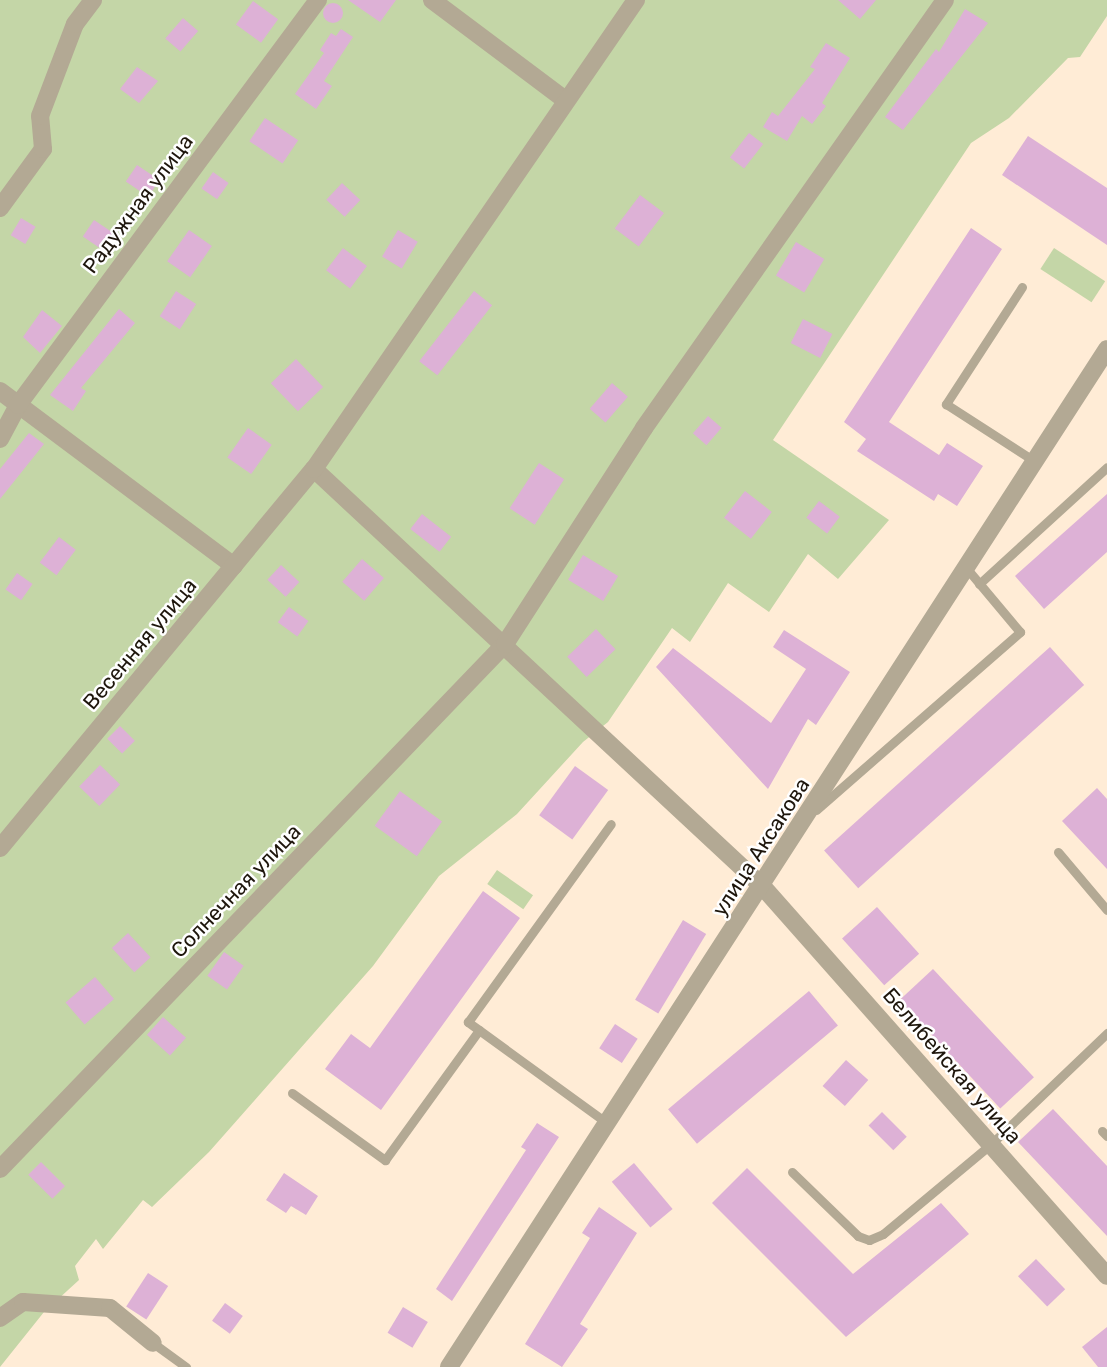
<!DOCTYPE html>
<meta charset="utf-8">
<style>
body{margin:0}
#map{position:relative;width:1107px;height:1367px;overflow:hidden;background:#ffecd6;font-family:Rubik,sans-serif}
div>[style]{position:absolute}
.green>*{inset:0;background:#c4d6a7;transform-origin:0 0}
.building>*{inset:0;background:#ddb1d6;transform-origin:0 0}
.round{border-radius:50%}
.lane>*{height:9px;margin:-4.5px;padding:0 4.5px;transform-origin:4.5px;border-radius:4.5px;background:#b3a994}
.street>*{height:18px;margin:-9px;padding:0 9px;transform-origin:9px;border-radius:9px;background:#b3a994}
span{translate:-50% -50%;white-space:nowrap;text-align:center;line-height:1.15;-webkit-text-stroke:5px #fff;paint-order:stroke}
.street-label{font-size:21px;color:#1e160c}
</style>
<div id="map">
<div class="green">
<div style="clip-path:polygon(0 0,1107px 0,1107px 16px,1080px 57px,1068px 58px,1009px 118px,971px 143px,773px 440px,889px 520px,838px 579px,808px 554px,769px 612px,728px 583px,690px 642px,672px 628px,608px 722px,583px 742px,517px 814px,439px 876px,373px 966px,209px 1152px,152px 1207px,143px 1200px,103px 1249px,96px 1239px,75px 1266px,79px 1280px,44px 1312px,0 1367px)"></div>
<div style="left:1054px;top:248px;width:61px;height:25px;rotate:33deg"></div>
<div style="left:497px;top:870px;width:44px;height:17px;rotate:35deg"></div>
</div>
<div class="building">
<div style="clip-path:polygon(348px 0,396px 0,380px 22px)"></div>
<div style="clip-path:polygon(838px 0,876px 0,860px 19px)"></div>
<div style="left:253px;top:1px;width:31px;height:29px;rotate:36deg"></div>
<div class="round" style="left:323px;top:3px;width:20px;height:20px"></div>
<div style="clip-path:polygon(965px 9px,988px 23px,903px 130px,885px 117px,936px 49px,939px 52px)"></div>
<div style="left:183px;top:18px;width:20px;height:27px;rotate:41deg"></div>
<div style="clip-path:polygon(341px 29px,353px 37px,324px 81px,332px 86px,316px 109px,295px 94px,324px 53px,320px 50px,331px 33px,336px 36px)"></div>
<div style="clip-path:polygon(826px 43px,850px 58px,822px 103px,826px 106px,812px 124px,802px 116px,787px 141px,763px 127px,772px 112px,778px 116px,815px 69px,810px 67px)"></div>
<div style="clip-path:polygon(137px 67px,158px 81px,139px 103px,120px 89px)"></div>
<div style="left:265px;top:118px;width:40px;height:28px;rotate:34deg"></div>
<div style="left:749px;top:133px;width:18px;height:31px;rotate:38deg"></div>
<div style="clip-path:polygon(1028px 136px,1107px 188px,1107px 245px,1002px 175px)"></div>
<div style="left:137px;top:165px;width:27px;height:20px;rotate:34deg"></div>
<div style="left:213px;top:172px;width:19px;height:20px;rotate:35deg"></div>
<div style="left:342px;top:183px;width:25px;height:23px;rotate:43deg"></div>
<div style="left:640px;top:195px;width:30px;height:42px;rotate:37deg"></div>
<div style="left:21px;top:218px;width:17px;height:20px;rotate:31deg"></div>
<div style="left:94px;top:220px;width:27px;height:20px;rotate:34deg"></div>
<div style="clip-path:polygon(971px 228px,1002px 249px,889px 422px,939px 455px,947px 443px,983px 466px,957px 506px,938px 494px,934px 501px,857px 451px,866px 439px,844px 422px)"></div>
<div style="left:189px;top:230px;width:28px;height:38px;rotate:35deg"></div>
<div style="left:398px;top:230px;width:23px;height:31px;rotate:31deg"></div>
<div style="left:796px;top:242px;width:33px;height:39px;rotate:31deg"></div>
<div style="left:343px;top:248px;width:30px;height:28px;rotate:37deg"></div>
<div style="left:176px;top:291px;width:24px;height:30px;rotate:33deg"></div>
<div style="left:474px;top:291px;width:23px;height:89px;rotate:38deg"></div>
<div style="clip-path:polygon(119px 309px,135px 323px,81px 388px,86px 391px,73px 411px,50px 395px)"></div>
<div style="clip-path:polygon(42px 310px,62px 326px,40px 353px,23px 337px)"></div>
<div style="left:803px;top:319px;width:33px;height:27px;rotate:27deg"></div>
<div style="left:296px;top:359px;width:39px;height:35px;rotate:46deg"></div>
<div style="left:612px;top:383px;width:21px;height:34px;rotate:41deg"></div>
<div style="left:708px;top:416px;width:18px;height:23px;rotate:41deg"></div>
<div style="left:248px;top:428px;width:29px;height:36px;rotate:35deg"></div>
<div style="clip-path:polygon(29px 433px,44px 444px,0 499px,0 469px)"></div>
<div style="left:539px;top:463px;width:30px;height:54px;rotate:33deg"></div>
<div style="left:745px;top:491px;width:34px;height:34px;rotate:38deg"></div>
<div style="clip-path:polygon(1107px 494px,1107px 552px,1044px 609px,1015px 576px)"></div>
<div style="left:819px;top:501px;width:26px;height:21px;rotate:37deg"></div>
<div style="left:422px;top:514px;width:37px;height:19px;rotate:38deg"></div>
<div style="left:59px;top:537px;width:21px;height:32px;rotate:37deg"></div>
<div style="left:583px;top:555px;width:41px;height:29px;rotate:31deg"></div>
<div style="left:362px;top:559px;width:29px;height:30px;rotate:41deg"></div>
<div style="left:281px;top:565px;width:25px;height:20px;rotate:43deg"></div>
<div style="left:17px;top:573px;width:19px;height:20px;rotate:35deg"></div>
<div style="left:289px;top:607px;width:24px;height:19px;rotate:36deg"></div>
<div style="left:596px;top:629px;width:28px;height:40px;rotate:46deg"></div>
<div style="clip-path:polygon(784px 630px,850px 672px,816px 725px,808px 719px,768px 789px,656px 667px,673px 648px,771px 723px,806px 669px,773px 647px)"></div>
<div style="left:1050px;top:647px;width:51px;height:304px;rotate:48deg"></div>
<div style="left:120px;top:726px;width:21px;height:18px;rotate:45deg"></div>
<div style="left:100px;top:765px;width:28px;height:30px;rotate:44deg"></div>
<div style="left:575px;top:766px;width:41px;height:61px;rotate:36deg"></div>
<div style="clip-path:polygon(1097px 788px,1107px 799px,1107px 869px,1062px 821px)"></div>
<div style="left:400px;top:791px;width:52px;height:43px;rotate:36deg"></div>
<div style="clip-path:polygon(483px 891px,520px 918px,381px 1110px,325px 1069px,351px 1034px,370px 1048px)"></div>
<div style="left:877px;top:907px;width:63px;height:47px;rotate:48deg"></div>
<div style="left:683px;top:920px;width:27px;height:93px;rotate:31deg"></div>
<div style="left:128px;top:933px;width:33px;height:22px;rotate:47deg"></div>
<div style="left:224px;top:952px;width:24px;height:29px;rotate:35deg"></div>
<div style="left:933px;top:969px;width:148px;height:46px;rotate:47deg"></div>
<div style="left:95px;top:977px;width:29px;height:39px;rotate:49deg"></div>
<div style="left:809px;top:991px;width:45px;height:184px;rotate:50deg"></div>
<div style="left:163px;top:1017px;width:31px;height:24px;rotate:42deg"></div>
<div style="left:615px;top:1024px;width:27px;height:29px;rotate:33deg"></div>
<div style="left:846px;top:1060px;width:30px;height:35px;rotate:42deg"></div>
<div style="clip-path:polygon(1053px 1109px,1107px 1166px,1107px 1236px,1018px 1142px)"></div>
<div style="left:882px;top:1112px;width:35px;height:19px;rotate:45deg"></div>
<div style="clip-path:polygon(537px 1123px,559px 1137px,452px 1301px,436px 1289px,526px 1150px,521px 1147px)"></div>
<div style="left:41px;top:1162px;width:34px;height:18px;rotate:45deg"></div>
<div style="left:634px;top:1163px;width:60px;height:29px;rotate:50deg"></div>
<div style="clip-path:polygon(747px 1168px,853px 1274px,941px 1203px,969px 1234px,846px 1337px,712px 1203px)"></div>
<div style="clip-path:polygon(284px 1173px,318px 1196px,306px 1215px,291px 1206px,286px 1213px,266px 1200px)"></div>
<div style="clip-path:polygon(599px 1207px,637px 1233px,580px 1324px,588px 1329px,562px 1367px,525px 1344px,590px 1238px,582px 1233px)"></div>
<div style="left:1036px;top:1259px;width:42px;height:25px;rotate:46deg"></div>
<div style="left:148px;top:1273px;width:24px;height:40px;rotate:33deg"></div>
<div style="left:225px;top:1303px;width:22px;height:22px;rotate:36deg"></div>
<div style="left:403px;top:1307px;width:29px;height:30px;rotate:31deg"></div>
<div style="clip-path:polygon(1107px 1327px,1107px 1367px,1098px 1367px,1082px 1347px)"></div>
</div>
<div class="lane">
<div style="left:1022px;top:287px;width:140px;rotate:123deg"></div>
<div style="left:946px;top:404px;width:107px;rotate:32.8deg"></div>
<div style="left:979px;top:584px;width:173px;rotate:-42.4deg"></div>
<div style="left:816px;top:810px;width:271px;rotate:-41.1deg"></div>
<div style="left:1020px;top:632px;width:81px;rotate:-130deg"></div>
<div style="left:1058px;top:852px;width:76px;rotate:49.8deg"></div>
<div style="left:479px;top:1030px;width:14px;rotate:-144deg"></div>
<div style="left:468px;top:1022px;width:244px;rotate:-54.2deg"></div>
<div style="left:292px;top:1093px;width:115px;rotate:35.8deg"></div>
<div style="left:385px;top:1160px;width:160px;rotate:-54.1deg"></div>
<div style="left:479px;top:1030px;width:158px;rotate:36deg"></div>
<div style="left:1102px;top:1131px;width:7px;rotate:45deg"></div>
<div style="left:792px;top:1172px;width:92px;rotate:44.1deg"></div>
<div style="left:858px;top:1236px;width:12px;rotate:20deg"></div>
<div style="left:869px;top:1240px;width:15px;rotate:-23deg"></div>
<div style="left:883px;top:1234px;width:141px;rotate:-39.8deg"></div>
<div style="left:991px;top:1144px;width:161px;rotate:-43.7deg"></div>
<div style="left:153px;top:1343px;width:41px;rotate:36deg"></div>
</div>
<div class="street">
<div style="left:432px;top:0;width:165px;rotate:36.9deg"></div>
<div style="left:0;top:208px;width:73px;rotate:-53.9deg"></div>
<div style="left:43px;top:149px;width:33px;rotate:-95deg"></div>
<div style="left:40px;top:116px;width:98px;rotate:-69.2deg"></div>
<div style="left:75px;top:24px;width:30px;rotate:-53deg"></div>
<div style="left:0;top:391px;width:292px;rotate:36.8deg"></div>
<div style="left:0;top:439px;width:38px;rotate:-62deg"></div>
<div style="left:18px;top:405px;width:504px;rotate:-53.47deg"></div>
<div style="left:314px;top:469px;width:613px;rotate:42.95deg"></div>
<div style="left:763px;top:887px;width:519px;rotate:48.51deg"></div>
<div style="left:0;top:848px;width:492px;rotate:-50.4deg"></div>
<div style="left:314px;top:469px;width:569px;rotate:-55.53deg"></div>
<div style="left:0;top:1169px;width:728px;rotate:-46.11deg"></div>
<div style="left:505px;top:644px;width:257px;rotate:-57.2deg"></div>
<div style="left:644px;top:428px;width:523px;rotate:-54.88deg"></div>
<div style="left:0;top:1318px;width:28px;rotate:-35deg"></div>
<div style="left:23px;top:1302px;width:87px;rotate:3.9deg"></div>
<div style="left:110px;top:1308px;width:55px;rotate:39.1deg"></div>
<div style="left:449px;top:1367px;width:1212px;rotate:-57.12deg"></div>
</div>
<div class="street-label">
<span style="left:138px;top:204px;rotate:-53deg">Радужная улица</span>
<span style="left:140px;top:644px;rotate:-50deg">Весенняя улица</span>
<span style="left:761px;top:847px;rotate:-57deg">улица Аксакова</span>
<span style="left:236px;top:891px;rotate:-46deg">Солнечная улица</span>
<span style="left:952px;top:1066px;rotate:49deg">Белибейская улица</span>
</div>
</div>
